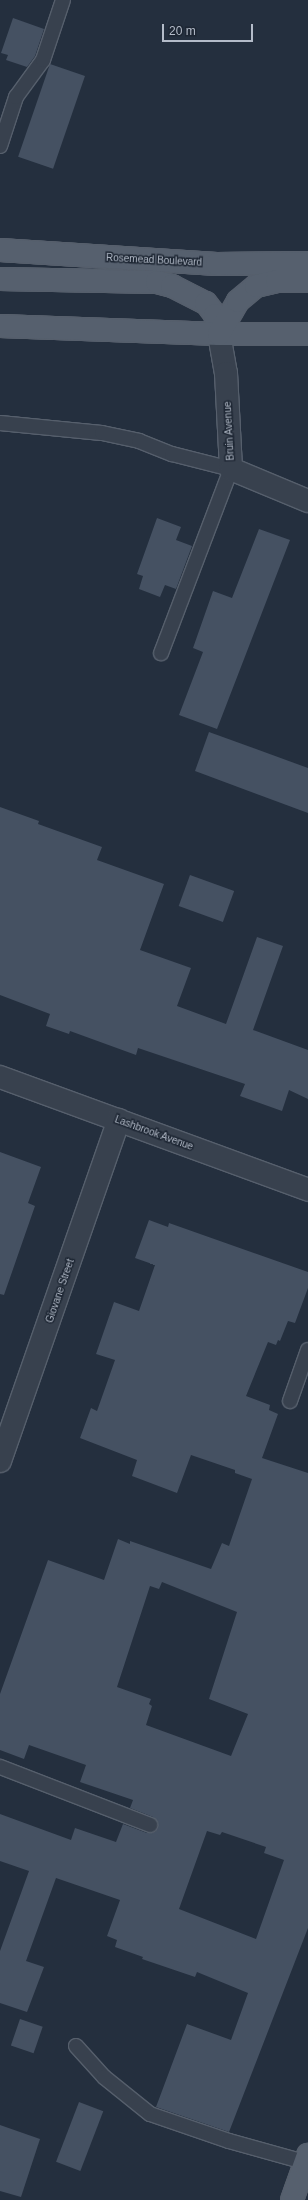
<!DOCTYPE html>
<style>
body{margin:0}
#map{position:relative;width:308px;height:2200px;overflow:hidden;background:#242f3e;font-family:Arial,sans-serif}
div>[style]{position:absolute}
.building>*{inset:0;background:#455162;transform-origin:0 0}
.roads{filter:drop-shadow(1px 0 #565f6c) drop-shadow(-1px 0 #565f6c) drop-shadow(0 1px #565f6c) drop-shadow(0 -1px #565f6c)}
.lane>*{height:14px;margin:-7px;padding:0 7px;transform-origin:7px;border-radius:7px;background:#38414e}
.street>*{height:22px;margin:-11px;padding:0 11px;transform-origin:11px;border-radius:11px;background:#38414e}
.primary>*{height:22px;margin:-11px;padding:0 11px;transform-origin:11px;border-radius:11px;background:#56606e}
span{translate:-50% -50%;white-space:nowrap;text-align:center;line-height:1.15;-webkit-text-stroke:3px #1d2633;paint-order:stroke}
.street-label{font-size:10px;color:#b4bcc9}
.scale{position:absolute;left:162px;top:24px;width:91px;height:18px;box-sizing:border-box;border:2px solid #b4bcc9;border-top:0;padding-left:5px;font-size:12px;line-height:14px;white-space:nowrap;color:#b4bcc9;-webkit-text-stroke:3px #1d2633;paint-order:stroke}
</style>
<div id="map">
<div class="building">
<div style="clip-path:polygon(13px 18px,44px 29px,35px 56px,27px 67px,6px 60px,8px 55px,1px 53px)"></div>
<div style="left:50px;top:64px;width:37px;height:98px;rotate:19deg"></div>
<div style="clip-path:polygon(157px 518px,181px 527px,176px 540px,192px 546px,176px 589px,165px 585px,160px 597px,139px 589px,143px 576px,137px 574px)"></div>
<div style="clip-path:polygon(259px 529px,290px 540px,217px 729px,179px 715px,203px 652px,193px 648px,213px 591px,232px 598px)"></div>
<div style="clip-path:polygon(209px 732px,308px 768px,308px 813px,195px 771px)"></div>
<div style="clip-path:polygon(0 807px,39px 821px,38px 824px,102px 847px,97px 860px,164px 884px,140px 950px,191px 968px,177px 1006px,226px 1024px,257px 937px,283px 946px,253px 1030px,308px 1050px,308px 1099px,289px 1090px,282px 1111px,240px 1096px,245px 1084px,138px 1048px,136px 1055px,70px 1031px,69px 1034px,46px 1026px,50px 1014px,0 995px)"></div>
<div style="left:190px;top:875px;width:47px;height:33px;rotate:20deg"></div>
<div style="clip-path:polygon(0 1152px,41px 1167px,28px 1203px,35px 1206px,4px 1295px,0 1294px)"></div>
<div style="clip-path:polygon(evenodd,149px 1220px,168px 1227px,169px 1223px,308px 1272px,308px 1288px,295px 1323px,288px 1321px,280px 1341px,278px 1340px,276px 1345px,268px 1342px,246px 1396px,270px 1405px,269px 1410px,278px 1414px,262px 1458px,308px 1473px,308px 1928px,229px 2132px,156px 2107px,187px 2024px,231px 2040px,248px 1993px,197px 1972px,195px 1977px,142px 1959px,143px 1957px,115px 1947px,117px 1940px,107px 1936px,120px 1900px,56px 1878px,26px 1961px,44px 1967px,27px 2012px,0 2003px,0 1951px,29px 1871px,0 1861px,0 1814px,71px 1840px,75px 1828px,116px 1842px,123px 1824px,147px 1833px,155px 1832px,158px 1828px,158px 1823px,153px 1817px,130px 1808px,133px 1800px,80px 1782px,86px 1765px,29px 1745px,24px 1759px,0 1750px,0 1694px,48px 1560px,104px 1580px,118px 1539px,130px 1544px,130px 1541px,211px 1569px,222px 1543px,229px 1546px,252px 1479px,235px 1473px,235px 1470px,191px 1455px,177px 1493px,132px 1476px,137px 1460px,80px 1438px,91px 1408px,97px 1411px,115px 1360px,96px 1354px,114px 1302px,139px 1311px,155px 1265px,135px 1258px,149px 1220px,162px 1582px,237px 1612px,209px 1699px,248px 1714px,231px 1756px,146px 1725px,152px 1706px,149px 1704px,151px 1699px,117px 1687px,150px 1586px,159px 1589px,162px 1582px,149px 1220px,207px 1831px,220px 1835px,222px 1832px,266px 1847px,264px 1853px,284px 1860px,256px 1939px,179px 1909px,207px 1831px)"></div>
<div style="left:20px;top:2019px;width:24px;height:28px;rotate:19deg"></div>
<div style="left:79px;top:2102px;width:26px;height:64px;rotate:21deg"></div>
<div style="clip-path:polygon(0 2125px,40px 2139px,21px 2197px,0 2191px)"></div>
</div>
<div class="roads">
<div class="lane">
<div style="left:0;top:146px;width:52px;rotate:-71.9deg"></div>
<div style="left:16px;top:97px;width:46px;rotate:-53.9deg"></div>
<div style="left:43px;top:60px;width:63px;rotate:-71.6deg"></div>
<div style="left:0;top:423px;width:102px;rotate:5.6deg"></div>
<div style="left:102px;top:433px;width:38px;rotate:12deg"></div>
<div style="left:139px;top:441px;width:35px;rotate:22deg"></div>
<div style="left:172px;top:454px;width:61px;rotate:14.3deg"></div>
<div style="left:231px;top:469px;width:197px;rotate:110.8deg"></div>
<div style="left:290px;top:1401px;width:54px;rotate:-70.6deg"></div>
<div style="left:0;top:1767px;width:161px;rotate:21.1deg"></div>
<div style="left:76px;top:2046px;width:42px;rotate:47.9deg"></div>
<div style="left:104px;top:2077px;width:59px;rotate:38.8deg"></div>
<div style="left:150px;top:2114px;width:83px;rotate:18.9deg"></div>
<div style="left:229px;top:2141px;width:82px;rotate:15.6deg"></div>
</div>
<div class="street">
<div style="left:219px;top:334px;width:40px;rotate:80deg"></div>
<div style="left:226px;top:373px;width:96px;rotate:87deg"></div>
<div style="left:231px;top:469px;width:83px;rotate:22.6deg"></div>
<div style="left:0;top:1077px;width:328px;rotate:20.1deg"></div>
<div style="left:0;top:1461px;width:361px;rotate:-70.8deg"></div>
</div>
<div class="primary">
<div style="left:0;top:250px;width:217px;rotate:3.7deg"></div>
<div style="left:217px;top:264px;width:91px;rotate:-0.6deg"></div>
<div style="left:0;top:279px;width:157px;rotate:1.1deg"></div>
<div style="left:157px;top:282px;width:16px;rotate:15deg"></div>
<div style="left:172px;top:286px;width:38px;rotate:27deg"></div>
<div style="left:206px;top:303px;width:15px;rotate:53deg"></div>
<div style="left:215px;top:315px;width:19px;rotate:78deg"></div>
<div style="left:0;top:326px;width:219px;rotate:2.1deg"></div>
<div style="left:219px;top:334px;width:89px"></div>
<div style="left:219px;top:334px;width:38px;rotate:-60deg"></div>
<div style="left:238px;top:301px;width:23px;rotate:-40deg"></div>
<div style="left:256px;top:286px;width:22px;rotate:-13deg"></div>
<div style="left:277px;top:281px;width:31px"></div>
<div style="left:292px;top:2200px;width:48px;rotate:-70.4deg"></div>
</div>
</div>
<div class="street-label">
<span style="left:154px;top:260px;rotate:3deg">Rosemead Boulevard</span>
<span style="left:229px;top:431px;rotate:-93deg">Bruin Avenue</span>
<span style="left:154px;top:1133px;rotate:20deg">Lashbrook Avenue</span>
<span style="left:60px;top:1291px;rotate:-71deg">Giovane Street</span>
</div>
<div class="scale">20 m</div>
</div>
